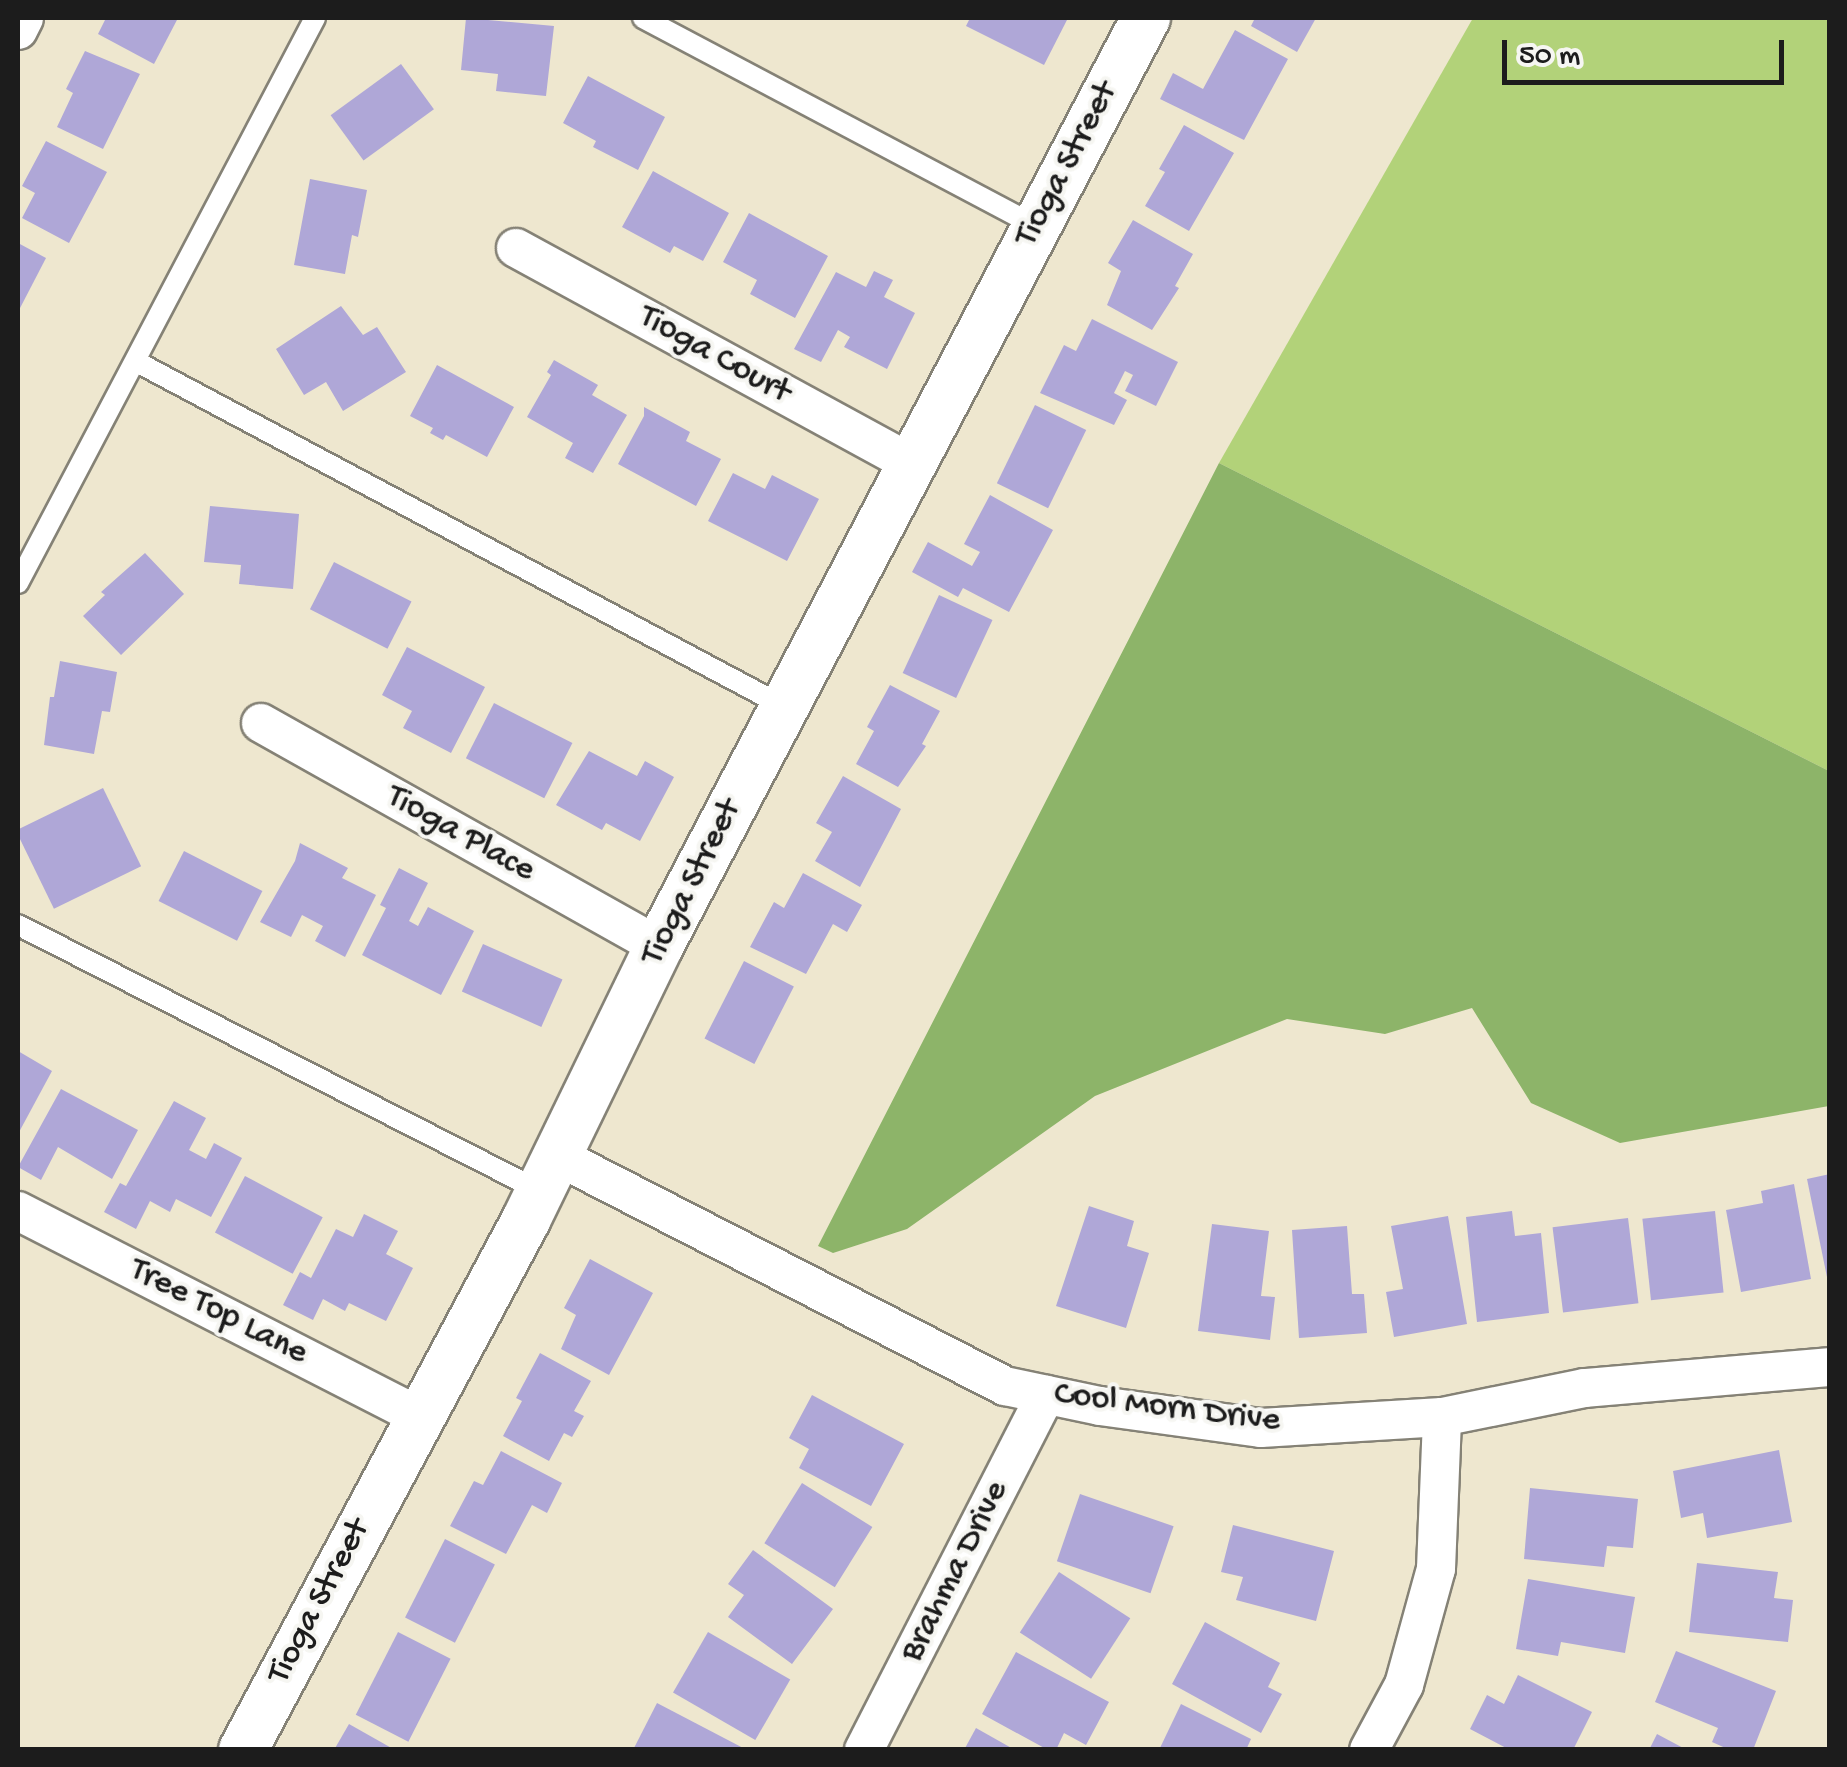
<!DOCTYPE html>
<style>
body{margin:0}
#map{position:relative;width:1847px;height:1767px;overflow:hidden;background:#eee7cf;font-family:"Gochi Hand",sans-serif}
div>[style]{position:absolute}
.green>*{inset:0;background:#b2d279}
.forest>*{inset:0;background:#8db469}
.building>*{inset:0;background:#afa7d7;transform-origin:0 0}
.roads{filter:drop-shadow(2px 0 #858276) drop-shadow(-2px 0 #858276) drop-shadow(0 2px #858276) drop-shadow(0 -2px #858276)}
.service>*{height:20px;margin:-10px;padding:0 10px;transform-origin:10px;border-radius:10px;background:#fff}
.minor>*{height:38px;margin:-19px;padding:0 19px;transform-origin:19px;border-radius:19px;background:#fff}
.tertiary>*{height:48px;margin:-24px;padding:0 24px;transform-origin:24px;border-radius:24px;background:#fff}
span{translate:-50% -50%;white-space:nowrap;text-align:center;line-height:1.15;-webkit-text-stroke:8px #f6f6f2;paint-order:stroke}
.street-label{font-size:35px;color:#1c1c1c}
.frame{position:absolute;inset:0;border:20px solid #1c1c1c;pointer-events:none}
.scale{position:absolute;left:1502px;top:40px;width:282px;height:45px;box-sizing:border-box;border:5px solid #1c1c1c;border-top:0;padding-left:12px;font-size:30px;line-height:35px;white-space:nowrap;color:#1c1c1c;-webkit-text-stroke:8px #f6f6f2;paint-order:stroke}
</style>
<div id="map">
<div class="green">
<div style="clip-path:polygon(1473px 18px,1829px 18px,1829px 771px,1219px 463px)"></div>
</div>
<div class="forest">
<div style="clip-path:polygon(1219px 463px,1829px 771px,1829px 1106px,1620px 1143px,1531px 1103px,1472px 1008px,1385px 1034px,1287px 1019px,1095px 1096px,907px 1229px,833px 1253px,818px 1246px)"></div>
</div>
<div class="building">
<div style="clip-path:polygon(106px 18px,178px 18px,154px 64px,98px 34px)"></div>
<div style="clip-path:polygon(466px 18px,554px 26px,546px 96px,496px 91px,498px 74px,461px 70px)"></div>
<div style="clip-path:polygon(970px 18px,1068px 18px,1044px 65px,966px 26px)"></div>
<div style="clip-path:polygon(1255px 18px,1316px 18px,1297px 52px,1251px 26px)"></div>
<div style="clip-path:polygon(1235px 30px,1288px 59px,1244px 140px,1160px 99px,1173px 73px,1203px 89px)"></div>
<div style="clip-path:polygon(85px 51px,140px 74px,103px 149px,57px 127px,73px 93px,66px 89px)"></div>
<div style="left:401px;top:64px;width:56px;height:87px;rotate:54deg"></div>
<div style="clip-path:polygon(588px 76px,665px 117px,638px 170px,593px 147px,596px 141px,563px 123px)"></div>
<div style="clip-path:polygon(1184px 125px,1234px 153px,1189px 231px,1145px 206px,1165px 172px,1159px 169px)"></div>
<div style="clip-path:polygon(46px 141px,107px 172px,69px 243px,22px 218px,35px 193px,22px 186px)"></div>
<div style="clip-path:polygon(653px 171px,729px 213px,703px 261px,674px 246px,670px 253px,622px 227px)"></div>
<div style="clip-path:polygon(310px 179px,367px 190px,358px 237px,352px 235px,345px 274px,294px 265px)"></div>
<div style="clip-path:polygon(749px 213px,828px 256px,795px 318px,750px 294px,757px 280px,723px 262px)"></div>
<div style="clip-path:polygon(1133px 220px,1193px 254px,1175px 286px,1179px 288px,1152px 330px,1107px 305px,1121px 271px,1108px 263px)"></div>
<div style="clip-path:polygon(18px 243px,46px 258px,18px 312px)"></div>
<div style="clip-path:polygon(874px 271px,893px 280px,884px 297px,915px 313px,887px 369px,844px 347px,850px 337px,838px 330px,821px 362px,794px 349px,836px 272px,866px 287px)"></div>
<div style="clip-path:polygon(341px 306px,363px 335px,377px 327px,406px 372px,343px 411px,326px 382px,304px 395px,276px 349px)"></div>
<div style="clip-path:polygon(1092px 319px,1178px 362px,1156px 406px,1125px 391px,1133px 375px,1125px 371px,1114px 393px,1127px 400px,1114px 425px,1040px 393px,1064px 345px,1076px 351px)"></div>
<div style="clip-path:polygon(554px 360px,598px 385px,592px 395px,627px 415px,593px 473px,565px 458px,573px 443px,527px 417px,551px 375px,547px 372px)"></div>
<div style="clip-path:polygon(437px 365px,514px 407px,487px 457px,446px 435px,443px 440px,430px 433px,433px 428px,410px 416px)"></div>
<div style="left:1035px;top:405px;width:57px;height:87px;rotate:26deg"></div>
<div style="clip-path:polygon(644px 407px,690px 432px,686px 441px,721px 459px,696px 506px,618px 464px,644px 416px)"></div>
<div style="clip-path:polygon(733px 473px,765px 489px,772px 475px,819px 499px,787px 561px,708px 521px)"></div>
<div style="clip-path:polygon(990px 495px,1053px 530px,1009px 612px,963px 588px,958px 597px,912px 572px,928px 542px,972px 566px,980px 552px,964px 544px)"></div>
<div style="clip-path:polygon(210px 506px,299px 514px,293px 589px,239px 584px,241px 565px,204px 562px)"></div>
<div style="clip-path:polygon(145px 553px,184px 594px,121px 655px,83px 616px,105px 595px,101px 592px)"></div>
<div style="left:334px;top:562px;width:87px;height:53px;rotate:27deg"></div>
<div style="left:939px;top:595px;width:59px;height:86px;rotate:25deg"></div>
<div style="clip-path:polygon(407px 647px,485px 687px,451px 753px,403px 728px,412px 711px,382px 695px)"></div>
<div style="clip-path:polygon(60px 661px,117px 672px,110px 712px,102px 711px,94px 754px,44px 745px,50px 697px,54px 697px)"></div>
<div style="clip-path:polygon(890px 685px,940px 711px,922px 744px,926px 746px,898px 787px,856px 764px,874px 731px,867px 727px)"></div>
<div style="left:494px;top:703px;width:88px;height:62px;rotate:27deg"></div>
<div style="clip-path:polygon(589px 751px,637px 776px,645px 761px,674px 777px,640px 841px,606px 823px,602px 830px,556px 805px)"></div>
<div style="clip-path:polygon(843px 776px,901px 809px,860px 887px,815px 861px,832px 832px,816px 823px)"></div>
<div style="left:103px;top:788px;width:87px;height:97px;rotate:64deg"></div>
<div style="clip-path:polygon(300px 843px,348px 868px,342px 878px,376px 895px,345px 957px,315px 941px,323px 926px,302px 915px,291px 937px,260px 922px,295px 861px)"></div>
<div style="left:184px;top:851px;width:88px;height:56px;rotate:27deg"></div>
<div style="clip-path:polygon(399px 868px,428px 883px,409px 921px,418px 926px,428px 907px,474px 931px,441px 995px,362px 955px,386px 908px,380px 905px)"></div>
<div style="clip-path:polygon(803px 873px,862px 905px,847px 932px,833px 924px,806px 974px,750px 947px,774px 902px,784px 908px)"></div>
<div style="left:483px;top:944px;width:87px;height:52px;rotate:24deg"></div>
<div style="left:744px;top:961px;width:56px;height:87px;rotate:27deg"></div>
<div style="clip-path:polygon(18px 1051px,52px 1071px,18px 1134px)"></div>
<div style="clip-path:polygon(61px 1089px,138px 1130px,112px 1179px,58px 1147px,41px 1180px,18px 1167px)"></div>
<div style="clip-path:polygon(174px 1101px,206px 1118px,189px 1150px,206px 1159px,214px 1143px,242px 1158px,211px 1217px,176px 1199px,170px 1212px,150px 1201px,136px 1229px,104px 1212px,120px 1183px,126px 1186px)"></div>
<div style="clip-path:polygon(1830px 1174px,1830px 1282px,1828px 1282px,1807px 1179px)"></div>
<div style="left:245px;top:1176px;width:88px;height:64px;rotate:28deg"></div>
<div style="clip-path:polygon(1794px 1184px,1811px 1279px,1741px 1292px,1726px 1210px,1763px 1203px,1761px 1191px)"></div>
<div style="clip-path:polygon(1089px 1206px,1134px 1221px,1127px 1246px,1149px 1253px,1126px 1328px,1056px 1306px)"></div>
<div style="clip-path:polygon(1512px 1211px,1515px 1236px,1541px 1233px,1549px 1313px,1477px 1322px,1466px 1217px)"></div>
<div style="left:1715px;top:1211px;width:82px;height:73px;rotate:84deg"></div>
<div style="clip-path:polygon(364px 1214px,398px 1231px,386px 1254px,413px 1268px,386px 1321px,349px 1303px,345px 1311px,323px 1299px,313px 1320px,283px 1305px,300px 1272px,311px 1278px,336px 1229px,353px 1237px)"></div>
<div style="clip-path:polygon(1448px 1216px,1467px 1324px,1394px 1337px,1386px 1292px,1403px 1289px,1391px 1226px)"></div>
<div style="left:1628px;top:1218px;width:86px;height:76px;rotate:83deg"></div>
<div style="clip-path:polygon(1212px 1224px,1269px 1231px,1261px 1296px,1275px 1297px,1270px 1340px,1198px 1331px)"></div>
<div style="clip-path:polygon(1347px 1226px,1352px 1294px,1364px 1294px,1367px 1333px,1299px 1338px,1292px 1230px)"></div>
<div style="clip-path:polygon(590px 1259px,653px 1293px,609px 1375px,561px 1349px,576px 1315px,564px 1308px)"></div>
<div style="clip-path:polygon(540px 1353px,591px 1381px,574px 1411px,584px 1416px,572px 1437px,564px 1433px,549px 1461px,503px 1436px,522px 1401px,516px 1398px)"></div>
<div style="clip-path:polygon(812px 1395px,904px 1444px,871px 1506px,799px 1468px,809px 1449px,789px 1438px)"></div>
<div style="clip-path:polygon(1779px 1450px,1792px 1522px,1707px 1538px,1703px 1513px,1681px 1518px,1673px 1471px)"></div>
<div style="clip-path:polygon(501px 1451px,562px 1483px,547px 1513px,532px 1505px,506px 1554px,450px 1526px,474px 1481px,483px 1485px)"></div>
<div style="left:802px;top:1483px;width:83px;height:71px;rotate:32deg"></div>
<div style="clip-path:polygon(1530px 1488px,1638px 1499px,1633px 1548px,1607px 1546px,1604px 1567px,1524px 1559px)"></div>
<div style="left:1080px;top:1494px;width:99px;height:71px;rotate:19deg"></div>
<div style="clip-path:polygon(1233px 1525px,1334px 1551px,1316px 1621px,1236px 1600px,1243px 1577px,1221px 1572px)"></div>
<div style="left:445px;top:1539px;width:56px;height:88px;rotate:27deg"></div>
<div style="clip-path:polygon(753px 1550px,833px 1609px,792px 1664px,728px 1617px,744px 1595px,728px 1584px)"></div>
<div style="clip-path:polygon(1697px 1563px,1778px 1572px,1774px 1598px,1793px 1600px,1788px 1642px,1689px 1632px)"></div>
<div style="left:1059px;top:1572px;width:85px;height:72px;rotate:33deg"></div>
<div style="clip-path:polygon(1528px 1579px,1635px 1597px,1625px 1653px,1561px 1642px,1558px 1656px,1516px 1649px)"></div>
<div style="clip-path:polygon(1205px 1622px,1280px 1663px,1268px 1687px,1282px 1694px,1261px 1733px,1172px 1684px)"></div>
<div style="left:398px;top:1632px;width:59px;height:93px;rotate:27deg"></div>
<div style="left:708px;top:1632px;width:95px;height:70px;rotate:30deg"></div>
<div style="clip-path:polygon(1676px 1651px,1776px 1691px,1753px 1750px,1730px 1750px,1712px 1742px,1718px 1728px,1655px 1702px)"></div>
<div style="clip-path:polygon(1016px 1652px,1109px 1702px,1086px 1745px,1064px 1733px,1056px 1750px,1048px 1750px,982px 1714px)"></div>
<div style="clip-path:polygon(1518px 1675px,1592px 1712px,1573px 1750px,1510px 1750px,1470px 1729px,1487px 1695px,1504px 1704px)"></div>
<div style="clip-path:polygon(657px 1703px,747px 1750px,634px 1748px)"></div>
<div style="clip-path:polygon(1181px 1704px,1251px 1739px,1246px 1750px,1159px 1750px)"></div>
<div style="clip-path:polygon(349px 1724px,395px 1750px,334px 1750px)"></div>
<div style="clip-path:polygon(976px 1728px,1015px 1750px,964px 1750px)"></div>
<div style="clip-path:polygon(1657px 1734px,1687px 1750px,1649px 1750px)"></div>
</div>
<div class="roads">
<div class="service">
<div style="left:643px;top:18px;width:445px;rotate:27.9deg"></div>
<div style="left:137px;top:362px;width:734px;rotate:28.03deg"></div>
<div style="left:18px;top:583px;width:638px;rotate:-62.27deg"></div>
<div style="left:18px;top:925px;width:586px;rotate:27deg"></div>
</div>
<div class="minor">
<div style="left:18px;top:30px;width:13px;rotate:-63deg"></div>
<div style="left:516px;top:248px;width:450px;rotate:28.6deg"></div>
<div style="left:261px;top:723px;width:456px;rotate:29.3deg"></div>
<div style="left:557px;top:1156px;width:504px;rotate:27.18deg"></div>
<div style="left:1005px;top:1386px;width:97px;rotate:11.9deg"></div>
<div style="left:1100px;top:1406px;width:162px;rotate:7.8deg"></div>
<div style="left:1261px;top:1428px;width:181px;rotate:-3.5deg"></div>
<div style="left:1442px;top:1417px;width:146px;rotate:-11.5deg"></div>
<div style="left:1585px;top:1388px;width:246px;rotate:-4.9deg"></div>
<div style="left:18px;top:1211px;width:449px;rotate:27.1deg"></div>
<div style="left:864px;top:1750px;width:399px;rotate:-62.9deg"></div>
<div style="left:1369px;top:1750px;width:74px;rotate:-61.7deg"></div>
<div style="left:1404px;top:1685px;width:120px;rotate:-74.6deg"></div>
<div style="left:1436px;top:1569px;width:152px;rotate:-87.7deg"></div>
</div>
<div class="tertiary">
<div style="left:243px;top:1750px;width:601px;rotate:-61.9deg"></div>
<div style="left:526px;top:1220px;width:305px;rotate:-64.1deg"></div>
<div style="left:659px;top:946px;width:1048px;rotate:-62.31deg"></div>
</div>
</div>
<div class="street-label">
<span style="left:1068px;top:165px;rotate:-62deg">Tioga Street</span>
<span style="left:714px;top:356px;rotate:29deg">Tioga Court</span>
<span style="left:460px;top:835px;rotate:29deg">Tioga Place</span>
<span style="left:693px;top:883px;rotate:-63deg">Tioga Street</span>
<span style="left:218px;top:1313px;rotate:27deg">Tree Top Lane</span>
<span style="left:1167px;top:1409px;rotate:7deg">Cool Morn Drive</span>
<span style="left:956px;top:1572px;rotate:-63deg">Brahma Drive</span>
<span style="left:320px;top:1602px;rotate:-62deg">Tioga Street</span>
</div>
<div class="frame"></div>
<div class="scale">50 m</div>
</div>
